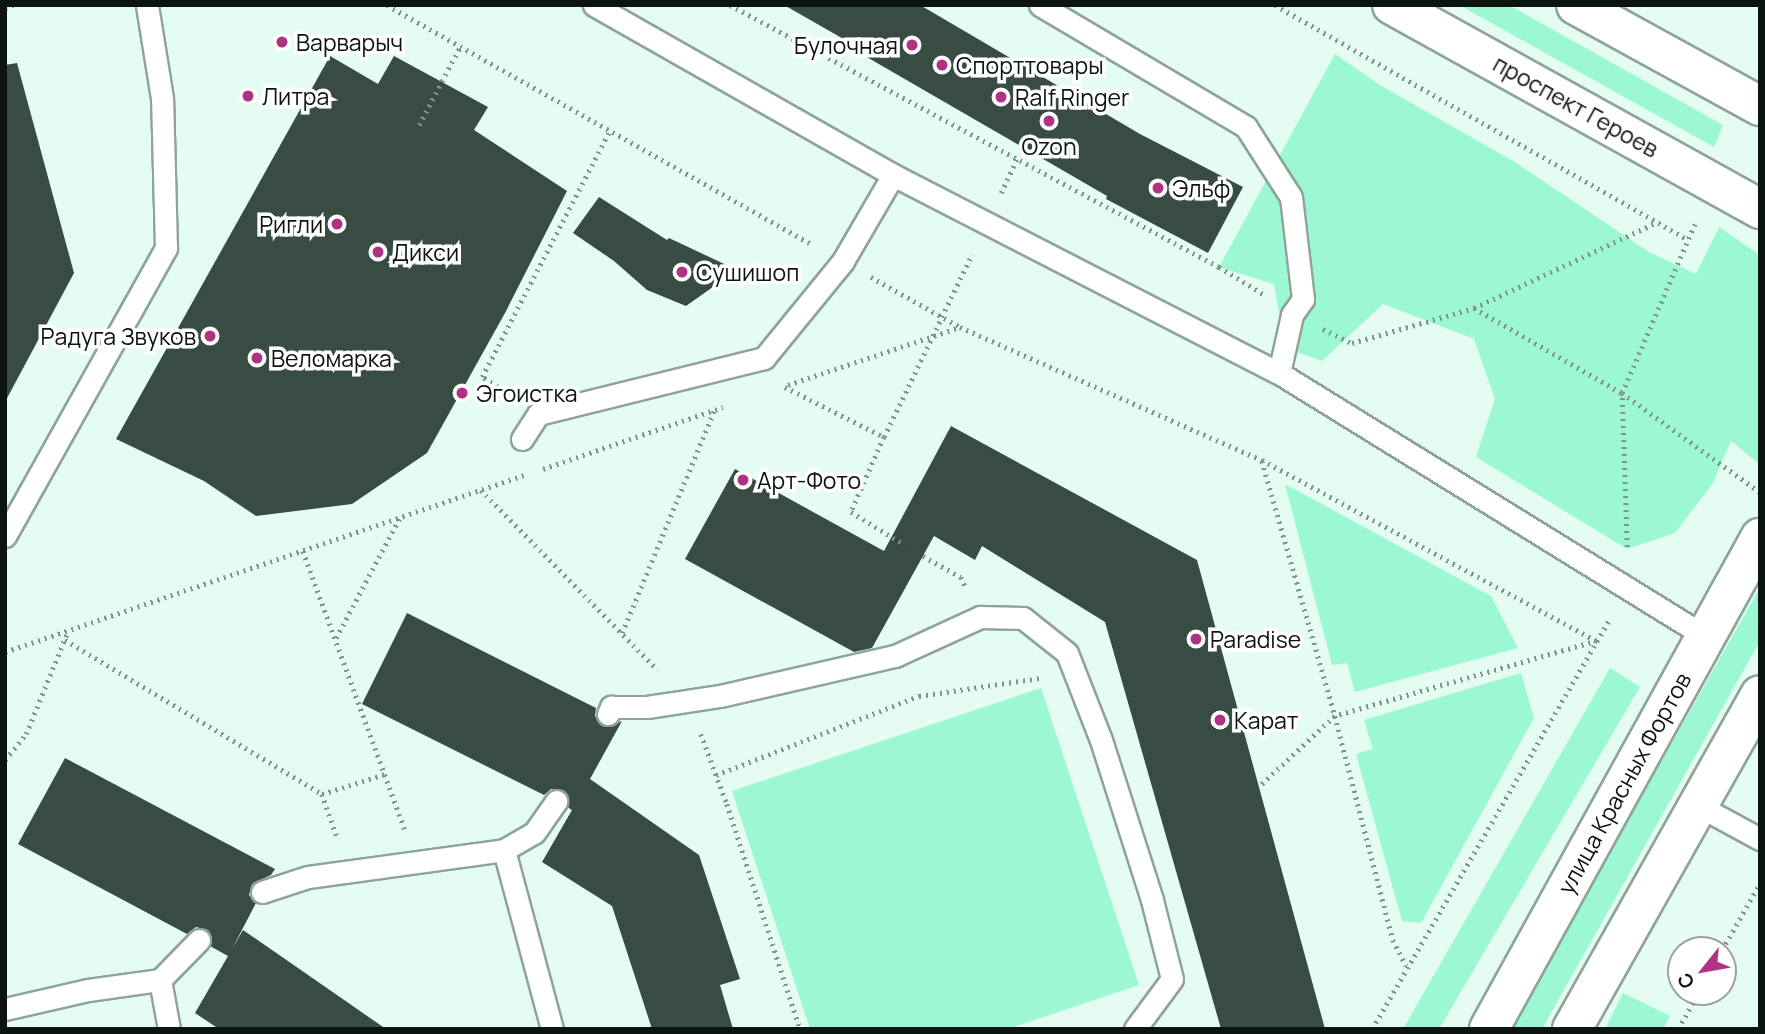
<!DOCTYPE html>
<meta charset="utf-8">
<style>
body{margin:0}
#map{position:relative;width:1765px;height:1034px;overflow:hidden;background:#e4fcf1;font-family:Manrope,sans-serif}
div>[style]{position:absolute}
.green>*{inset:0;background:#9cf8d3}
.building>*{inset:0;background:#394c44}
.path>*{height:4.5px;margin-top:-2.25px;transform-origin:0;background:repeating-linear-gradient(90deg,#83948c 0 2px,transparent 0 7px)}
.roads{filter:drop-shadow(2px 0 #8ea49a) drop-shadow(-2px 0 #8ea49a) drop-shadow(0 2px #8ea49a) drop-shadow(0 -2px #8ea49a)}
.service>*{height:21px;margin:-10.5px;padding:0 10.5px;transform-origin:10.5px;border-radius:10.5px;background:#fff}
.tertiary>*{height:38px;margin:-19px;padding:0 19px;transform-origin:19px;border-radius:19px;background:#fff}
.secondary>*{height:38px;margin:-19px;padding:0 19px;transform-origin:19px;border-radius:19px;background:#fff}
.dots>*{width:19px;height:19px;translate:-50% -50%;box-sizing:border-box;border:4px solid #fff;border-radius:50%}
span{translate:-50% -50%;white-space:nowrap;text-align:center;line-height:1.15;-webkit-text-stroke:7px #fff;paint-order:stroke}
.poi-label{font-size:23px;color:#0c1410}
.left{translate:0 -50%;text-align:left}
.right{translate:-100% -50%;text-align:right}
.street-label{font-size:23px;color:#0c1410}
.frame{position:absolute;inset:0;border:7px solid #0c1410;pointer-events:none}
.north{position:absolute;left:1667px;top:936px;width:70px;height:70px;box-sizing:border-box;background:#fff;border:2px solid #9ea19f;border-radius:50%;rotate:239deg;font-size:19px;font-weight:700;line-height:28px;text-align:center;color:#0c1410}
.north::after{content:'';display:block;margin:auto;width:24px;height:32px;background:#b03282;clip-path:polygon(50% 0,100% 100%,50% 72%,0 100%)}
</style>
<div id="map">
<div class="green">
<div style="clip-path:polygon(1459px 5px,1509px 5px,1723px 125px,1714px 147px)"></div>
<div style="clip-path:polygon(1335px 54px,1380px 85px,1513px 161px,1649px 252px,1696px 274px,1719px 227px,1760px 255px,1758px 463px,1731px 441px,1713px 483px,1675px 533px,1627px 549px,1476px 457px,1495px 399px,1474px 339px,1383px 304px,1322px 361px,1285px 348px,1274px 284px,1219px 267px)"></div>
<div style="clip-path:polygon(1285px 484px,1491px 596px,1518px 648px,1355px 692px,1347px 663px,1332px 665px)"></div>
<div style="clip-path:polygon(1760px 588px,1760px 641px,1542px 1029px,1509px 1029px)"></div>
<div style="clip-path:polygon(1610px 668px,1640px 687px,1439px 1029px,1403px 1029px)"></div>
<div style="clip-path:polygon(1521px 673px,1534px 718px,1421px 923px,1402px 921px,1356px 754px,1373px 749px,1364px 720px)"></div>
<div style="clip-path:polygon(1041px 688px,1139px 985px,1008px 1029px,810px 1029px,732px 791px)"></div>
<div style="clip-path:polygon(1623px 993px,1670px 1016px,1663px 1029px,1605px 1029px)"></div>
</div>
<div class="building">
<div style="clip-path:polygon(784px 5px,920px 5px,1140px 134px,1243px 187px,1208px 253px,1106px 199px,1107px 196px,839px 41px,840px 37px)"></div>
<div style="clip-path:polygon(330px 56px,378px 84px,394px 56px,488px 107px,474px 130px,567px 191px,505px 313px,427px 453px,352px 504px,256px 516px,204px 481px,116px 439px)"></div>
<div style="clip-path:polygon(17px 63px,74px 273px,5px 402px,5px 65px)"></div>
<div style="clip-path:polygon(599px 197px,667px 240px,669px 238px,737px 270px,686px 306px,647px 290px,614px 261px,573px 233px)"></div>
<div style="clip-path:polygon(951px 426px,1197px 560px,1325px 1029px,1221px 1029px,1105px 622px,982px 546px,975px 560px,934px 536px,872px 648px,854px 652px,685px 559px,735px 469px,884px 551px)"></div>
<div style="clip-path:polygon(407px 613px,596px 708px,595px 716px,602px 726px,610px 727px,622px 721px,590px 779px,699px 855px,740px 979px,720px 985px,733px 1029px,652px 1029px,612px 906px,542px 862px,572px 810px,567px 807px,568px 796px,564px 791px,551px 789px,544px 795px,362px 704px)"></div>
<div style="clip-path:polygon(65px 758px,275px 869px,271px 875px,252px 884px,249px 895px,256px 903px,232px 949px,243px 930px,386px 1029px,219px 1029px,195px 1013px,228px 956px,210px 946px,212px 937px,208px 930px,196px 927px,187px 934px,18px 844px)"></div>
</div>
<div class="path">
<div style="left:387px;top:5px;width:488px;rotate:29.4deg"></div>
<div style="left:730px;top:5px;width:555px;rotate:28.18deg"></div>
<div style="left:1219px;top:267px;width:54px;rotate:31.3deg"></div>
<div style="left:1275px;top:5px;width:474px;rotate:29.6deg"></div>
<div style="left:5px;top:8px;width:9px;rotate:-21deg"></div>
<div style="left:419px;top:125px;width:90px;rotate:-62.3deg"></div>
<div style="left:1001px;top:193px;width:38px;rotate:-65deg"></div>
<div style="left:871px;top:277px;width:102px;rotate:29.3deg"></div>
<div style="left:960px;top:327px;width:330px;rotate:23.8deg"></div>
<div style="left:1262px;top:460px;width:381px;rotate:28.4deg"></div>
<div style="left:1597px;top:641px;width:273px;rotate:164deg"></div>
<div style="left:1335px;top:716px;width:104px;rotate:136.9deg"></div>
<div style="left:1474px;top:308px;width:171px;rotate:29.9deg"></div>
<div style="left:1622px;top:393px;width:170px;rotate:35.7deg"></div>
<div style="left:1323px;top:329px;width:32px;rotate:26deg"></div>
<div style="left:1352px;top:343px;width:127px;rotate:-16deg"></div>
<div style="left:1474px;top:308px;width:203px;rotate:-25.1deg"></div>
<div style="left:788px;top:385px;width:182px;rotate:-18.6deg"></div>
<div style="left:785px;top:387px;width:111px;rotate:26.8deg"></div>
<div style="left:884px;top:437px;width:203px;rotate:-64.3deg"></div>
<div style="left:509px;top:395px;width:32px;rotate:-146deg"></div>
<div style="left:482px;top:377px;width:278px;rotate:-62.6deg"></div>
<div style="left:884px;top:437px;width:82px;rotate:113.7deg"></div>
<div style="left:851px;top:512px;width:63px;rotate:31.4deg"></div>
<div style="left:1262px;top:461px;width:265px;rotate:74deg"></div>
<div style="left:1335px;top:716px;width:231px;rotate:75.5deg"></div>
<div style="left:1393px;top:940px;width:29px;rotate:63deg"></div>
<div style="left:543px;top:469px;width:190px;rotate:-19deg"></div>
<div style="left:481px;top:490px;width:252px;rotate:45.5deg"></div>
<div style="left:1627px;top:547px;width:154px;rotate:-91.9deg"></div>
<div style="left:1622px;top:393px;width:187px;rotate:-66.7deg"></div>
<div style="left:303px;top:551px;width:296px;rotate:69.9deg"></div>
<div style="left:923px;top:556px;width:43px;rotate:28.9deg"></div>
<div style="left:961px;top:577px;width:12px;rotate:66deg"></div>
<div style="left:622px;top:633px;width:240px;rotate:-67.5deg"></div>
<div style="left:336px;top:638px;width:137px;rotate:-62.1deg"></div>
<div style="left:65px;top:640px;width:300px;rotate:30.9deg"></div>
<div style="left:322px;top:794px;width:46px;rotate:70.8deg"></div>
<div style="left:5px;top:652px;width:548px;rotate:-18.83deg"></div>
<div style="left:701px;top:734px;width:75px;rotate:69.6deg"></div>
<div style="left:727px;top:804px;width:237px;rotate:72deg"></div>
<div style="left:5px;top:760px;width:33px;rotate:-51deg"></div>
<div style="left:26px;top:734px;width:111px;rotate:-67.8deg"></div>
<div style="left:716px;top:775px;width:218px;rotate:-21.3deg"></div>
<div style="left:919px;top:696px;width:122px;rotate:-8.5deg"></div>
<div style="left:322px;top:794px;width:66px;rotate:-17.6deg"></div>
<div style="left:1722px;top:950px;width:77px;rotate:-60.4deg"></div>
<div style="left:1372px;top:1029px;width:475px;rotate:-59.9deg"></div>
<div style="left:1678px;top:1029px;width:43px;rotate:-60.4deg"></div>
</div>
<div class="roads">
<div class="service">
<div style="left:594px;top:5px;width:344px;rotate:29.6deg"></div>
<div style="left:893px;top:175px;width:434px;rotate:27.2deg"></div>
<div style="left:1279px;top:373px;width:499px;rotate:31.7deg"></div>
<div style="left:1040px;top:5px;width:239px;rotate:30.6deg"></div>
<div style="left:1246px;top:127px;width:83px;rotate:57.3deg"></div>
<div style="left:1291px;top:197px;width:103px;rotate:83.3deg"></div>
<div style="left:1303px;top:299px;width:19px;rotate:125deg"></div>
<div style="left:1292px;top:315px;width:59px;rotate:102.6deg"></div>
<div style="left:522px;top:439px;width:30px;rotate:-57deg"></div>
<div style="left:538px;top:414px;width:233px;rotate:-13.9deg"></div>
<div style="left:764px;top:358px;width:125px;rotate:-50.8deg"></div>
<div style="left:843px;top:261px;width:99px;rotate:-59.8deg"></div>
<div style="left:5px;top:536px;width:330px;rotate:-60.8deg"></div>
<div style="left:166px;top:248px;width:150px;rotate:-91.5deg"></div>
<div style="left:162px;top:98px;width:94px;rotate:-99.2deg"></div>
<div style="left:608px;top:714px;width:8px;rotate:-67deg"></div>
<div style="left:611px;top:707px;width:36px"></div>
<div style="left:647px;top:707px;width:74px;rotate:-8.6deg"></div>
<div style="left:720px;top:696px;width:180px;rotate:-12.9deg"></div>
<div style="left:895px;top:656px;width:94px;rotate:-24.6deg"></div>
<div style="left:980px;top:617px;width:43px;rotate:1.3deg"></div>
<div style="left:1023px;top:618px;width:56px;rotate:38.5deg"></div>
<div style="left:1067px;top:653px;width:93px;rotate:68.7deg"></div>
<div style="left:1101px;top:740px;width:168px;rotate:72.3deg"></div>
<div style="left:1152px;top:900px;width:81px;rotate:75.8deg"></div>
<div style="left:1172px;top:979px;width:62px;rotate:126.5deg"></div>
<div style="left:1697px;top:805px;width:72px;rotate:28.4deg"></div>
<div style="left:504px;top:850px;width:185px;rotate:75deg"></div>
<div style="left:262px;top:892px;width:48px;rotate:-18.1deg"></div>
<div style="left:308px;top:877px;width:198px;rotate:-7.8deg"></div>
<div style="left:504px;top:850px;width:34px;rotate:-30deg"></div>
<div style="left:534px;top:833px;width:39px;rotate:-55deg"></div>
<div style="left:160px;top:980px;width:50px;rotate:79.6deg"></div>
<div style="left:5px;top:1009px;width:85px;rotate:-12.9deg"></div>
<div style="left:88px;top:990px;width:73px;rotate:-7.9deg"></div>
<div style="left:160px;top:980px;width:56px;rotate:-45.7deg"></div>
</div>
<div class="tertiary">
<div style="left:1489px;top:1029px;width:561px;rotate:-61.1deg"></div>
<div style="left:1572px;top:1029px;width:383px;rotate:-60.6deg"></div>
</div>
<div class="secondary">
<div style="left:1392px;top:5px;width:421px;rotate:29deg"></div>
<div style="left:1576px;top:5px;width:210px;rotate:28.8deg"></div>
</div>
</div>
<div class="dots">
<div style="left:282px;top:42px;background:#b03282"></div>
<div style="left:912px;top:45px;background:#b03282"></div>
<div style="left:942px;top:65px;background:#b03282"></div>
<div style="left:248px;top:96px;background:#b03282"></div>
<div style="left:1001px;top:97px;background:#b03282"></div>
<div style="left:1049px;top:121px;background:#b03282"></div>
<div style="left:1158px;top:188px;background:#b03282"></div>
<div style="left:337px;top:224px;background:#b03282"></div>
<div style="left:378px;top:252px;background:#b03282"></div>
<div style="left:682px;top:272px;background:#b03282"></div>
<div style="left:210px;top:336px;background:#b03282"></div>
<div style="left:257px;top:358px;background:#b03282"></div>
<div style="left:462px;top:393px;background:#b03282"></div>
<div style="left:743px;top:480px;background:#b03282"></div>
<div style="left:1196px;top:639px;background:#b03282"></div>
<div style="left:1220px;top:720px;background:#b03282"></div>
</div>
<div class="poi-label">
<span class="left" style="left:296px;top:42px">Варварыч</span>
<span class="right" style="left:898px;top:45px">Булочная</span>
<span class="left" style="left:956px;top:65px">Спорттовары</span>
<span class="left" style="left:262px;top:96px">Литра</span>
<span class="left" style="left:1015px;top:97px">Ralf Ringer</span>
<span style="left:1049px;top:146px">Ozon</span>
<span class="left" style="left:1172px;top:188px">Эльф</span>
<span class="right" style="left:323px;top:224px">Ригли</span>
<span class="left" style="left:392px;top:252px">Дикси</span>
<span class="left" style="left:696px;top:272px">Сушишоп</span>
<span class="right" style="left:196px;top:336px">Радуга Звуков</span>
<span class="left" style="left:271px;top:358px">Веломарка</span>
<span class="left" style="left:476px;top:393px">Эгоистка</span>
<span class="left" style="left:757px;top:480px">Арт-Фото</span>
<span class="left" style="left:1210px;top:639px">Paradise</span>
<span class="left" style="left:1234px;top:720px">Карат</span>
</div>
<div class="street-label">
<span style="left:1576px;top:106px;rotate:29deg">проспект Героев</span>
<span style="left:1624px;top:783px;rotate:-61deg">улица Красных Фортов</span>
</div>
<div class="frame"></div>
<div class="north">С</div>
</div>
